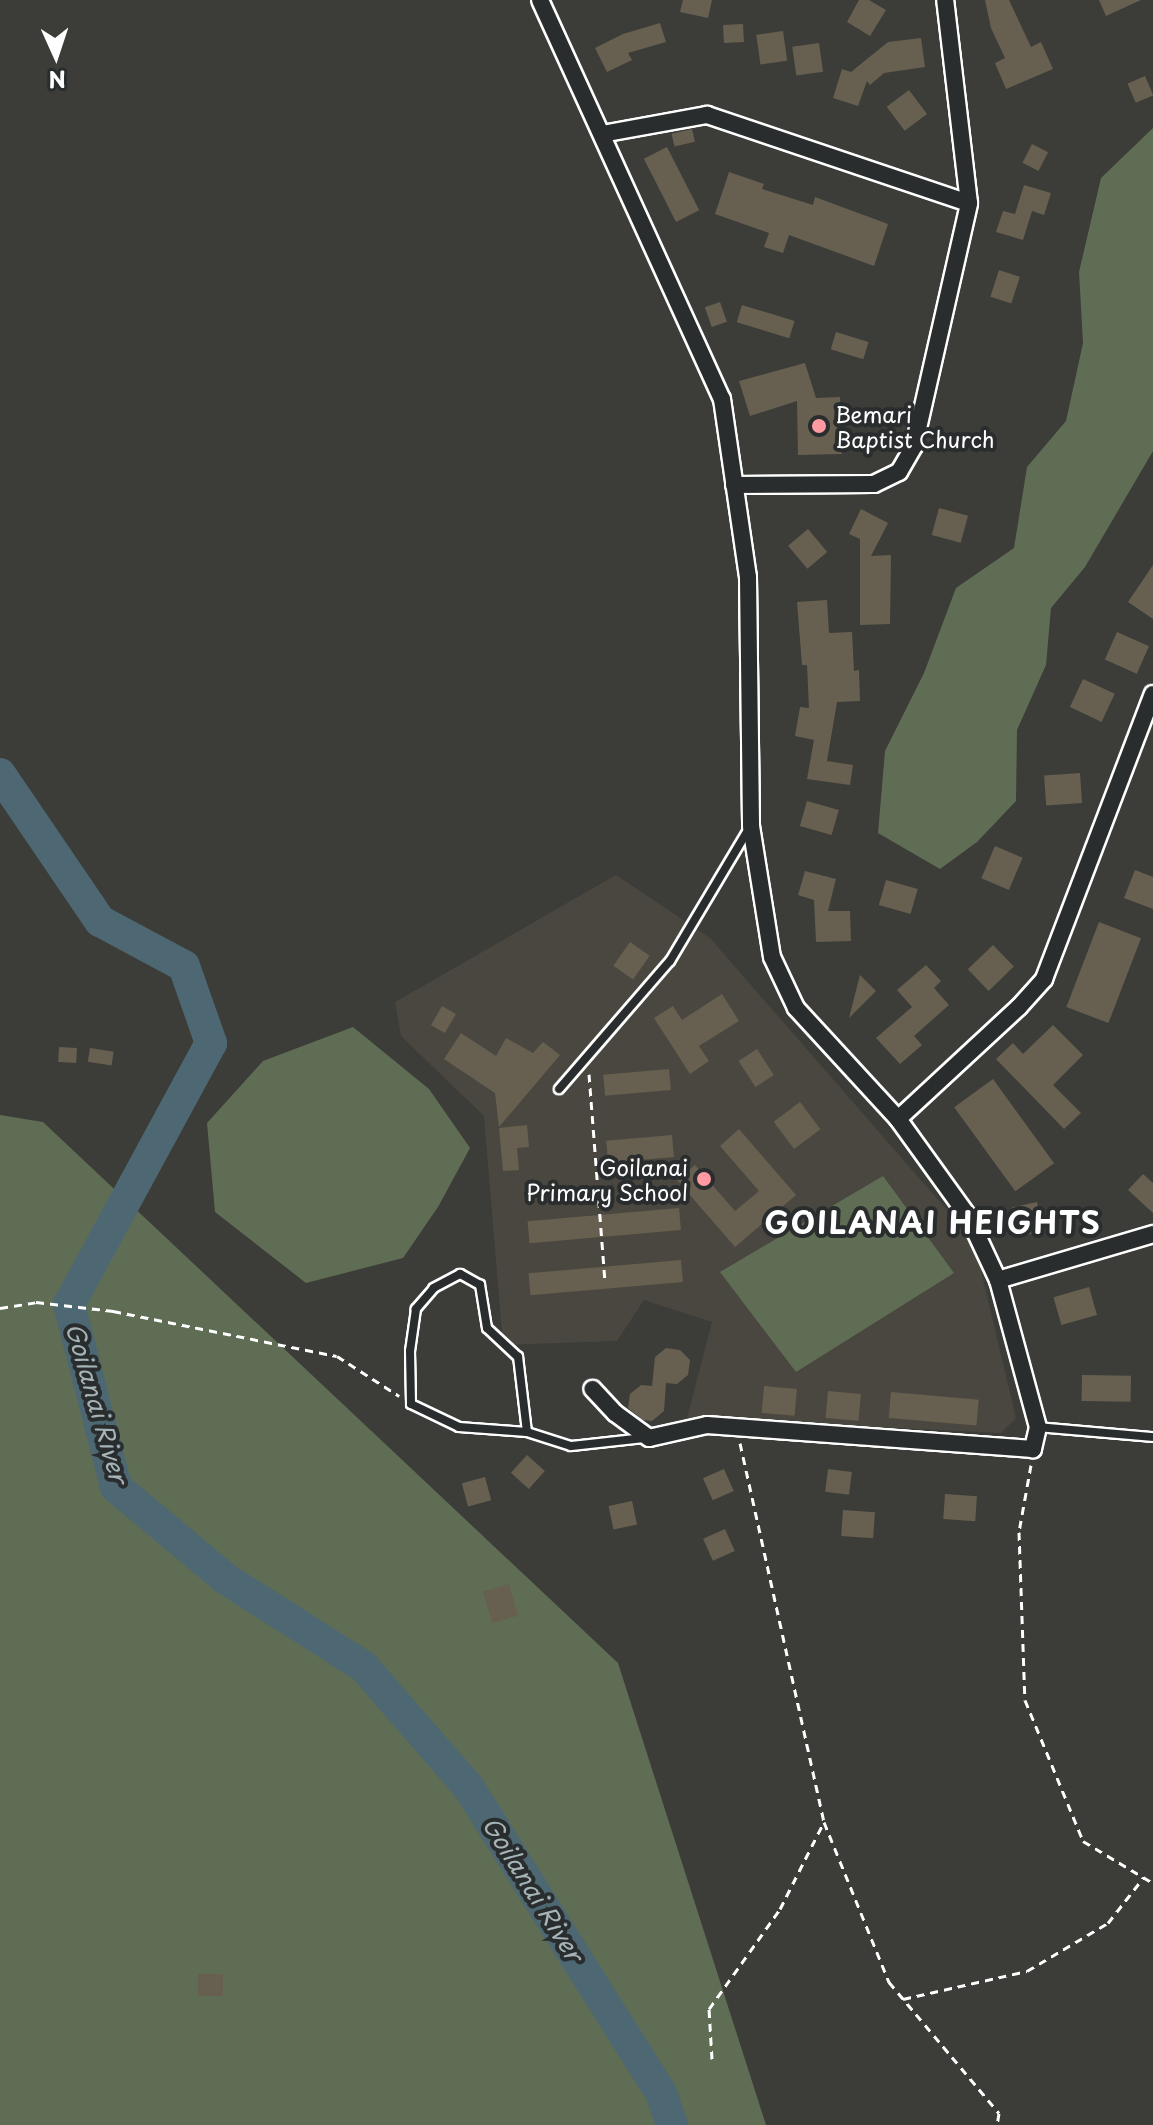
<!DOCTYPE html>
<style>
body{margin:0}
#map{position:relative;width:1153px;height:2125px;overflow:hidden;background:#3c3c38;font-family:"Playpen Sans",sans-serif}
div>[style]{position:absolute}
.built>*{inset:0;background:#49473f}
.green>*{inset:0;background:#606d55}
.river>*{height:32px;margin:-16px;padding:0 16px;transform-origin:16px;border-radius:16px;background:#4d6872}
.building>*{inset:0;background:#676050;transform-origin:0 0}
.path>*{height:3px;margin-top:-1.5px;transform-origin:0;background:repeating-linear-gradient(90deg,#fff 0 8px,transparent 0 14px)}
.roads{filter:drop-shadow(2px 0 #fff) drop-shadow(-2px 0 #fff) drop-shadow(0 2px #fff) drop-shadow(0 -2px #fff)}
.lane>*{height:8px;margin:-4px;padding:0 4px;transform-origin:4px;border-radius:4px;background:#2a2d2e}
.street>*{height:16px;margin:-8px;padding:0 8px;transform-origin:8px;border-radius:8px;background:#2a2d2e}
.dots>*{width:22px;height:22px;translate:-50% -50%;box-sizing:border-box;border:4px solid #2a2d2e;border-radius:50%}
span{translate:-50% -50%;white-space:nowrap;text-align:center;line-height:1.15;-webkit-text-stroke:8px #2a2d2e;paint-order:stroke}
.poi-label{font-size:22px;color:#fff}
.left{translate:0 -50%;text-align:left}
.right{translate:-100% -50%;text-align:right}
.water-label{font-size:24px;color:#a6b4b8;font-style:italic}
.district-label{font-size:30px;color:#fff;font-weight:700;letter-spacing:2px}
.north{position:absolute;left:16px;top:16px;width:80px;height:80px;-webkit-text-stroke:6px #2a2d2e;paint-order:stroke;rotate:177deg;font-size:22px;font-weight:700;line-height:32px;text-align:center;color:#fff}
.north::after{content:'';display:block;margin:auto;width:28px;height:36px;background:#fff;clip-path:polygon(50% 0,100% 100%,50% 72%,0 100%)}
</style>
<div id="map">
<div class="built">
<div style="clip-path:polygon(616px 875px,710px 938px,974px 1241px,1016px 1418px,1001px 1433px,687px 1418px,712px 1322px,644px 1300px,617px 1341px,503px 1345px,484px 1116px,401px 1036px,395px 1002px)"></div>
</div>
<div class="green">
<div style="clip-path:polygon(1153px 128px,1153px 451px,1085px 567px,1051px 608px,1046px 665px,1017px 730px,1016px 801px,977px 842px,940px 869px,878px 833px,885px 751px,924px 673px,956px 588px,1014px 548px,1027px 467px,1066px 421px,1083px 343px,1079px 272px,1101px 178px)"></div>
<div style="clip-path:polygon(353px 1027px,429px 1089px,470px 1148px,438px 1207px,403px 1258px,306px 1283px,215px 1212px,207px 1123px,263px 1061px)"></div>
<div style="clip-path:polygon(0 1115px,43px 1122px,618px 1663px,766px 2125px,0 2125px)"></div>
<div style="clip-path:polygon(883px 1176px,954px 1273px,796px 1372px,720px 1272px)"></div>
</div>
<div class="river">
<div style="left:0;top:774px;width:178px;rotate:55.8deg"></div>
<div style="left:100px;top:921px;width:95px;rotate:28.2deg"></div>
<div style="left:184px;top:966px;width:82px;rotate:70.7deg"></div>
<div style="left:211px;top:1043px;width:297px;rotate:118.5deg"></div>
<div style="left:69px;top:1304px;width:189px;rotate:75.6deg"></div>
<div style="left:116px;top:1487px;width:143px;rotate:39.9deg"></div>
<div style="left:226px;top:1579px;width:164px;rotate:32.5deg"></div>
<div style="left:364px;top:1667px;width:160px;rotate:49deg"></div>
<div style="left:469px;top:1788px;width:360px;rotate:57.8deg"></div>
<div style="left:661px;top:2093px;width:34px;rotate:71deg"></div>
</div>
<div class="building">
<div style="clip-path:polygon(683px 0,712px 0,708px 18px,680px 12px)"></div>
<div style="clip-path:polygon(859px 0,869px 0,886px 10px,870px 36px,847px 22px)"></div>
<div style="clip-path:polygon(985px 0,1009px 0,1031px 47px,1041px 42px,1053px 69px,1006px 89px,995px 63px,1005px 58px,991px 28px)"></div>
<div style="clip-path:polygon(1099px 0,1141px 0,1106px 16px)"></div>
<div style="clip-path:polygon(660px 23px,666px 42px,628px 53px,632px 60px,607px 72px,595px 48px,623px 34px)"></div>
<div style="left:743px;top:24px;width:18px;height:20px;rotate:87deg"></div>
<div style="left:783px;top:31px;width:30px;height:27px;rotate:82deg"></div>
<div style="clip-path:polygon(921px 38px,925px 67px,884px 73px,870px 85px,867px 81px,858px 106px,833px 98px,842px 69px,851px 72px,888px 42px)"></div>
<div style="left:819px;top:43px;width:29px;height:27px;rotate:82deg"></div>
<div style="left:1145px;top:76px;width:21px;height:19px;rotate:67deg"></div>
<div style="left:909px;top:90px;width:30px;height:28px;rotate:53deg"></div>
<div style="left:692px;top:129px;width:13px;height:21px;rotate:77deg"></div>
<div style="left:1032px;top:144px;width:18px;height:21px;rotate:27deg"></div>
<div style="left:667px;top:147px;width:71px;height:26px;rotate:63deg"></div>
<div style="clip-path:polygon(729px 172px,764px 184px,762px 189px,813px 205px,815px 197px,888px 224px,874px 266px,789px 235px,783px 253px,764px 247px,769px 233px,715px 214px)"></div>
<div style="clip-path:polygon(1024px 185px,1051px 193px,1044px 215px,1032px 211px,1023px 240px,996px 232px,1003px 211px,1015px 214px)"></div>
<div style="left:999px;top:270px;width:22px;height:28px;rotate:18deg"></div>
<div style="left:720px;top:302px;width:21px;height:16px;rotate:71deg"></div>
<div style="left:742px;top:305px;width:55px;height:18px;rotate:17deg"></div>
<div style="left:836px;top:332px;width:34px;height:18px;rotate:17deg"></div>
<div style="clip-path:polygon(805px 363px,816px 398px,840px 397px,842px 454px,798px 455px,797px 401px,750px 416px,739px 381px)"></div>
<div style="left:939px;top:508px;width:30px;height:28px;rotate:15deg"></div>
<div style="clip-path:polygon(861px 509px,888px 523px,871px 556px,891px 555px,890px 624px,860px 625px,860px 539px,849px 534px)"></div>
<div style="left:808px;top:529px;width:30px;height:26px;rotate:50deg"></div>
<div style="clip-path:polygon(1153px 565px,1153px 619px,1128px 602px)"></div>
<div style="clip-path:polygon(827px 600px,829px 633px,852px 632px,854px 671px,859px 670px,860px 701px,837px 702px,827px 761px,853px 765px,850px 785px,807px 779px,814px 740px,795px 736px,800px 707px,809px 708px,807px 665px,802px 665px,797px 602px)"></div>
<div style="left:1117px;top:632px;width:35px;height:30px;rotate:24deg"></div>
<div style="left:1083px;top:679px;width:35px;height:31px;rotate:25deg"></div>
<div style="left:1080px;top:773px;width:30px;height:36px;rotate:86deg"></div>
<div style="left:807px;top:801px;width:33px;height:26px;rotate:16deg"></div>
<div style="left:995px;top:846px;width:30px;height:35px;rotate:23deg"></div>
<div style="clip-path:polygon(1135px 870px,1153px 877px,1153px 909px,1124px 898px)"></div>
<div style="clip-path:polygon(805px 871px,836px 879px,828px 911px,850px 911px,851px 941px,816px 942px,814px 900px,798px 895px)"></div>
<div style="left:886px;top:880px;width:33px;height:26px;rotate:16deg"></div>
<div style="left:1099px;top:922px;width:45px;height:91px;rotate:21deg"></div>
<div style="left:630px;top:942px;width:24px;height:29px;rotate:35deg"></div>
<div style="left:993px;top:945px;width:30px;height:35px;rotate:46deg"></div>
<div style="clip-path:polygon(926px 965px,941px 981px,934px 988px,949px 1005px,914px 1036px,922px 1045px,900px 1064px,876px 1038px,912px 1007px,897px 990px)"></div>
<div style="clip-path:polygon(860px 975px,876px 991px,849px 1018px)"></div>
<div style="clip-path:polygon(722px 994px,739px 1021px,699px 1046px,709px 1061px,690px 1074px,654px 1018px,673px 1006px,682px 1020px)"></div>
<div style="left:442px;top:1006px;width:16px;height:22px;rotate:30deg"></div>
<div style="clip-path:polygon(1053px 1025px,1083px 1055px,1053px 1085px,1081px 1113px,1064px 1129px,996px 1059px,1013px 1043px,1023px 1054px)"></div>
<div style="clip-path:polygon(461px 1033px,496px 1056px,506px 1038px,533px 1053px,543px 1042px,560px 1055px,499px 1127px,495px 1093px,444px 1059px)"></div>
<div style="left:59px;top:1047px;width:18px;height:15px;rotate:3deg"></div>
<div style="left:90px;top:1048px;width:24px;height:14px;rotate:9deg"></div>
<div style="left:757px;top:1049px;width:31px;height:22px;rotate:57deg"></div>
<div style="left:669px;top:1069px;width:21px;height:66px;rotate:85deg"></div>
<div style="left:993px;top:1079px;width:104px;height:48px;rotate:54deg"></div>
<div style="left:800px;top:1102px;width:34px;height:33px;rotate:53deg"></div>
<div style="clip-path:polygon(527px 1125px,529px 1147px,517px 1148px,519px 1170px,503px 1171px,499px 1128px)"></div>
<div style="clip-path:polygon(739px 1129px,796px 1195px,735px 1247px,677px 1180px,695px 1165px,735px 1211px,759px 1191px,720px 1146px)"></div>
<div style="left:672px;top:1135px;width:22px;height:66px;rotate:85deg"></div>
<div style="clip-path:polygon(1143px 1174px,1153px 1183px,1153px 1213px,1128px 1190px)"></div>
<div style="left:1037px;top:1202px;width:30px;height:25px;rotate:78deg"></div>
<div style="left:679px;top:1208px;width:22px;height:152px;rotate:85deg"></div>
<div style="left:681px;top:1260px;width:22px;height:153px;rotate:85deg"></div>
<div style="left:1089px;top:1287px;width:29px;height:37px;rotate:74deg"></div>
<div style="clip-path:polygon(666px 1348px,680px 1350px,690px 1360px,688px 1375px,677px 1384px,666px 1383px,664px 1411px,652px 1421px,643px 1420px,628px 1408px,630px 1394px,641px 1385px,652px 1386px,655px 1357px)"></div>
<div style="left:1082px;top:1375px;width:49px;height:26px;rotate:1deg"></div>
<div style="left:764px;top:1386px;width:33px;height:27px;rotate:5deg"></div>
<div style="left:828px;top:1391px;width:33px;height:27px;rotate:5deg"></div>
<div style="left:891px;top:1392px;width:88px;height:26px;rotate:5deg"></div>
<div style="left:527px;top:1455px;width:24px;height:24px;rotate:42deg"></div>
<div style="left:724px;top:1469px;width:24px;height:23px;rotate:66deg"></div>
<div style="left:828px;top:1469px;width:24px;height:23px;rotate:7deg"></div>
<div style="left:485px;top:1477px;width:24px;height:24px;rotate:75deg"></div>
<div style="left:945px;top:1494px;width:32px;height:25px;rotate:4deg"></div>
<div style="left:632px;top:1501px;width:24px;height:24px;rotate:78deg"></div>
<div style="left:843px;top:1510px;width:32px;height:26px;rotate:4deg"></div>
<div style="left:725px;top:1529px;width:24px;height:24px;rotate:66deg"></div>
<div style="left:509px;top:1584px;width:33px;height:27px;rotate:74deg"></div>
<div style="left:198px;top:1974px;width:25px;height:22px"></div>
</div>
<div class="path">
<div style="left:589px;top:1074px;width:209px;rotate:85.6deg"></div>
<div style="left:0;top:1308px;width:36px;rotate:-9deg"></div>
<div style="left:36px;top:1302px;width:78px;rotate:6.7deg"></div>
<div style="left:113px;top:1311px;width:228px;rotate:11.4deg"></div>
<div style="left:337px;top:1356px;width:74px;rotate:32.8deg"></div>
<div style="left:740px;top:1443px;width:388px;rotate:77.5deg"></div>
<div style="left:824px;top:1822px;width:173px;rotate:67.9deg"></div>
<div style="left:889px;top:1982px;width:171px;rotate:50deg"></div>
<div style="left:999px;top:2113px;width:12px;rotate:99deg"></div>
<div style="left:1031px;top:1465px;width:68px;rotate:100.2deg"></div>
<div style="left:1019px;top:1532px;width:168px;rotate:88deg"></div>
<div style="left:1025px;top:1700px;width:152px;rotate:67.6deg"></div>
<div style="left:1083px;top:1841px;width:82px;rotate:31deg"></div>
<div style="left:903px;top:1999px;width:127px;rotate:-12.7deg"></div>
<div style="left:1027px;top:1971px;width:94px;rotate:-30.7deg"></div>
<div style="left:1108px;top:1923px;width:58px;rotate:-52deg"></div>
<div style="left:712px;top:2059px;width:50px;rotate:-93.4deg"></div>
<div style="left:709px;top:2009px;width:123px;rotate:-54.6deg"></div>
<div style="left:780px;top:1909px;width:97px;rotate:-63.2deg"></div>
</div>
<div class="roads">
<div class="lane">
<div style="left:559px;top:1089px;width:169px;rotate:-49.1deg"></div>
<div style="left:670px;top:961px;width:152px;rotate:-59.2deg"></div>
<div style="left:1038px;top:1427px;width:115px;rotate:5deg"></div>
<div style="left:527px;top:1432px;width:76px;rotate:-96.8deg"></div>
<div style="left:518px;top:1357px;width:42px;rotate:-136.9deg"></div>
<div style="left:487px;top:1328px;width:44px;rotate:-99.2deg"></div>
<div style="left:480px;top:1285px;width:23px;rotate:-151deg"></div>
<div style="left:460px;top:1274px;width:30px;rotate:152deg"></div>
<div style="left:434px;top:1288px;width:28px;rotate:131deg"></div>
<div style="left:416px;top:1309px;width:42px;rotate:98.1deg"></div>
<div style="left:410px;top:1351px;width:53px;rotate:88.9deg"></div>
<div style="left:411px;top:1404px;width:53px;rotate:25.6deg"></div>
<div style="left:459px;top:1427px;width:68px;rotate:4.2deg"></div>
<div style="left:527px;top:1432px;width:46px;rotate:17.7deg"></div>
<div style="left:571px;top:1446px;width:74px;rotate:-6.2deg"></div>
</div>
<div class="street">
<div style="left:540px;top:0;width:439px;rotate:65.5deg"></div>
<div style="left:722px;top:399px;width:180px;rotate:81.7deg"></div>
<div style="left:748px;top:577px;width:249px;rotate:89.3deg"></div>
<div style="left:751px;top:826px;width:133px;rotate:80.9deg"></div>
<div style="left:772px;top:957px;width:56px;rotate:64.8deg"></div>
<div style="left:796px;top:1008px;width:151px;rotate:47.4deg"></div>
<div style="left:898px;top:1119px;width:120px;rotate:54.2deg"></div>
<div style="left:968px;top:1216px;width:71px;rotate:64.9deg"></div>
<div style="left:998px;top:1280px;width:152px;rotate:74.8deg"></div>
<div style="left:1038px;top:1427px;width:23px;rotate:103deg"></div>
<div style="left:1033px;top:1449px;width:327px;rotate:-175.8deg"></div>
<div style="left:707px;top:1425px;width:59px;rotate:167.4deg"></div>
<div style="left:649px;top:1438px;width:42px;rotate:-143.7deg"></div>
<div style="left:615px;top:1413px;width:33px;rotate:-133deg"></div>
<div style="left:602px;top:134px;width:107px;rotate:-10.3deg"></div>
<div style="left:707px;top:115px;width:276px;rotate:18.6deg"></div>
<div style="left:734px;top:485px;width:140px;rotate:-0.4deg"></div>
<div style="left:874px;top:484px;width:28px;rotate:-26deg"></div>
<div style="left:899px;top:472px;width:30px;rotate:-60deg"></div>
<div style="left:914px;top:446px;width:249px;rotate:-77.2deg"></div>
<div style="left:969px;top:203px;width:204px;rotate:-96.7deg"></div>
<div style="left:898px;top:1119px;width:165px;rotate:-42.8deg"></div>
<div style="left:1019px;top:1007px;width:38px;rotate:-48deg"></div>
<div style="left:1044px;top:979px;width:305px;rotate:-69.1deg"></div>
<div style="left:998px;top:1280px;width:162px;rotate:-16.5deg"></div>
</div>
</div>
<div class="dots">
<div style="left:819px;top:426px;background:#ff9aa2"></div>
<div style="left:704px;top:1179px;background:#ff9aa2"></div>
</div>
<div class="poi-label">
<span class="left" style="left:835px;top:426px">Bemari<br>Baptist Church</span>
<span class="right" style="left:688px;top:1179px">Goilanai<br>Primary School</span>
</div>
<div class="water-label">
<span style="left:97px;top:1403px;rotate:74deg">Goilanai River</span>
<span style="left:533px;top:1889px;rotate:58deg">Goilanai River</span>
</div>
<div class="district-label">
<span style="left:933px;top:1222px">GOILANAI HEIGHTS</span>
</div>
<div class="north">N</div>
</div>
